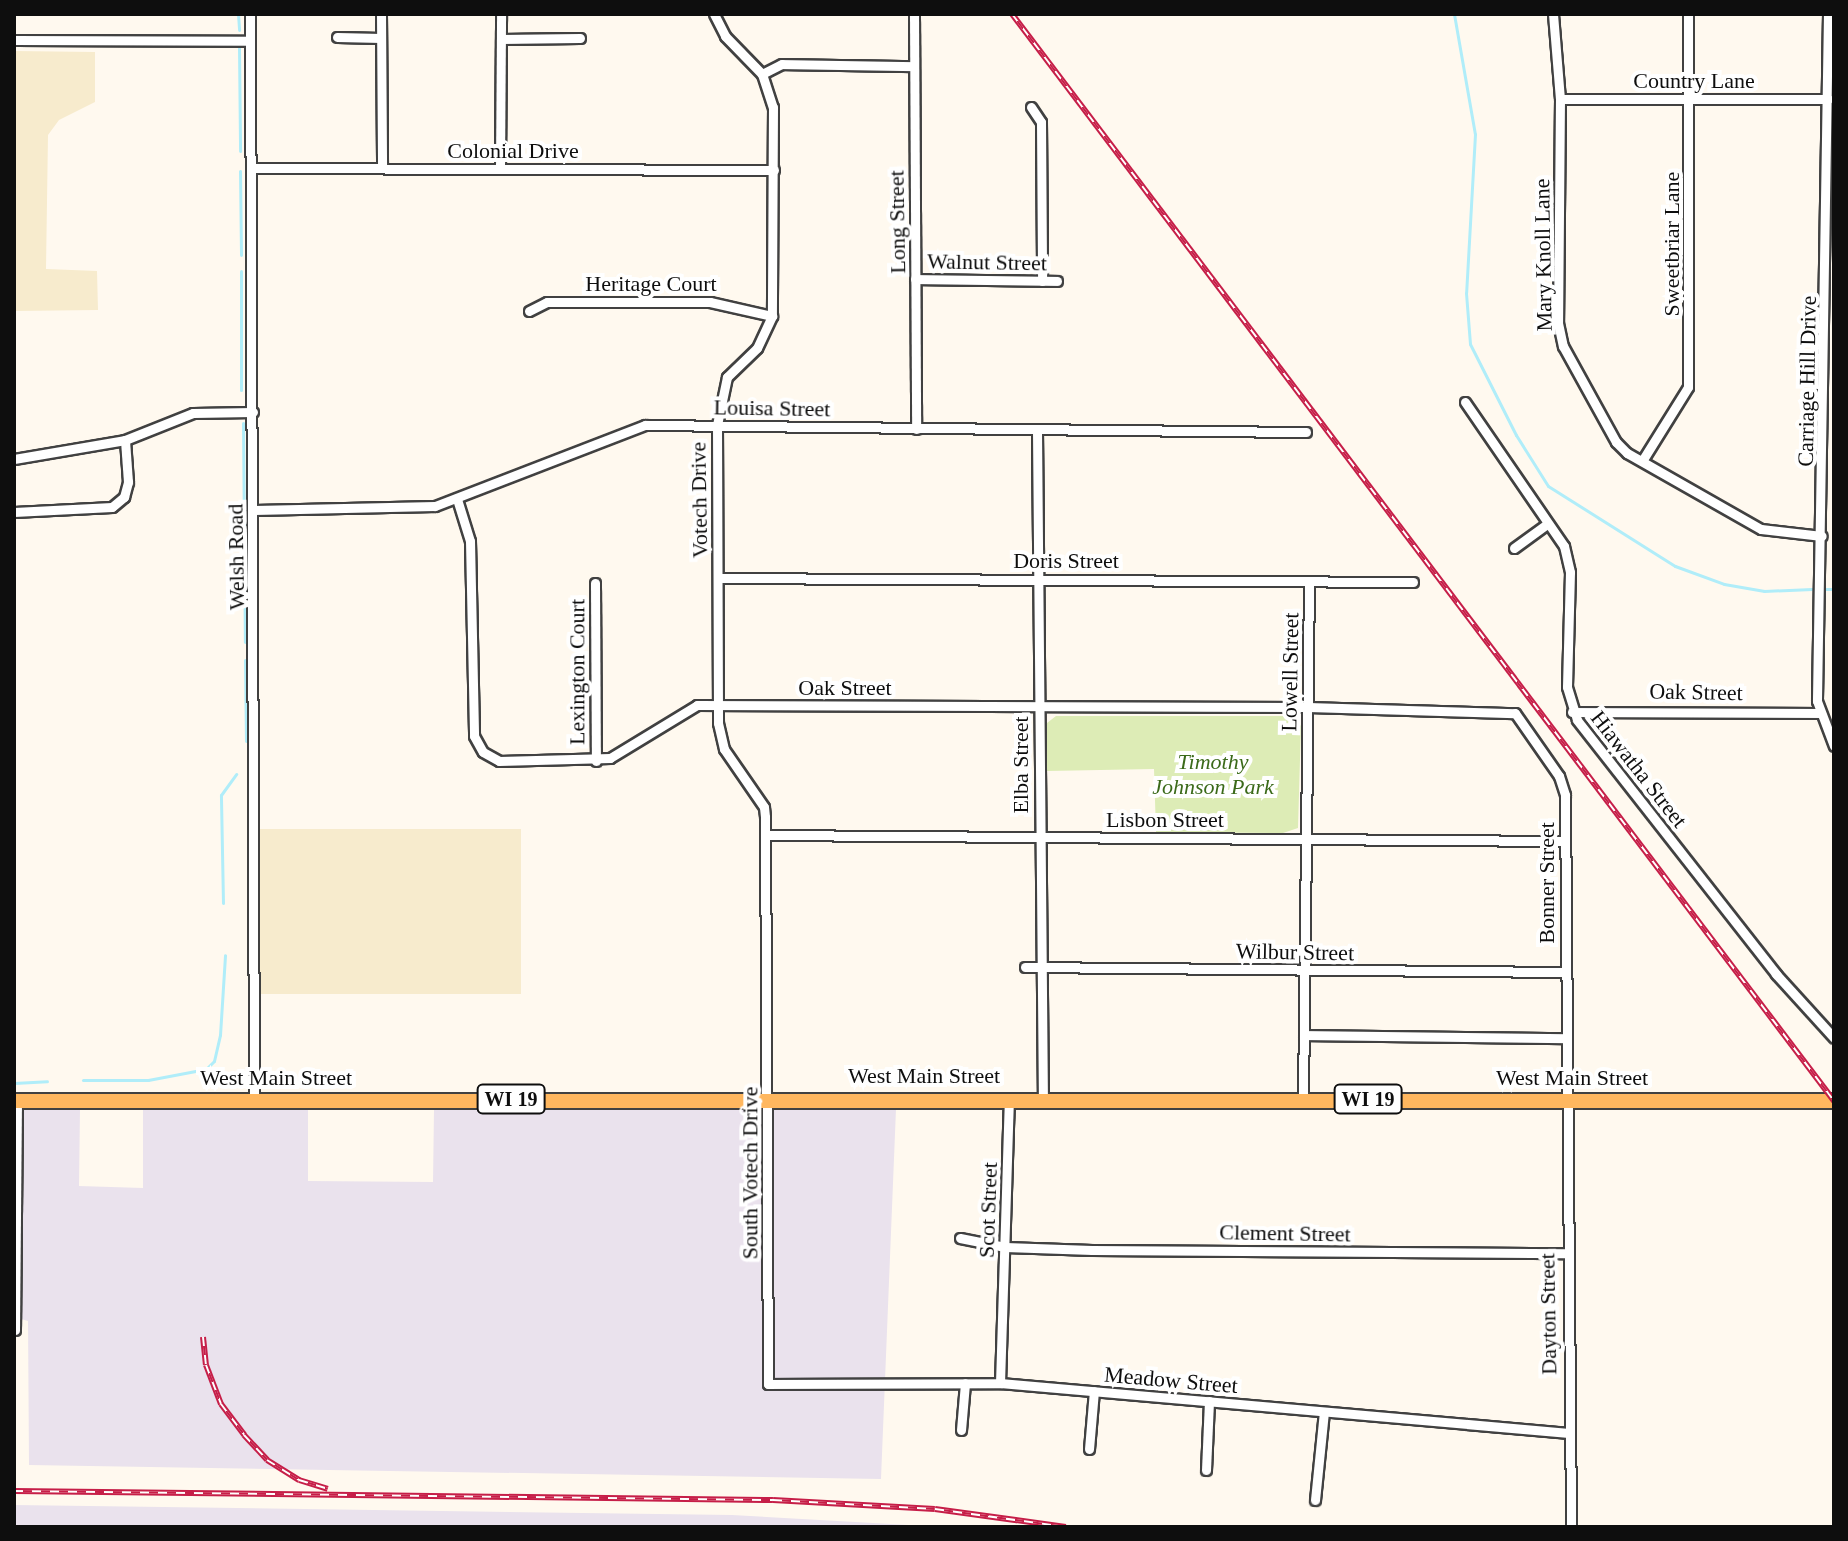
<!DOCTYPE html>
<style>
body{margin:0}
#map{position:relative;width:1848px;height:1541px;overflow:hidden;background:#fff9ef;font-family:"Times New Roman",serif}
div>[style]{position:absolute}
.industrial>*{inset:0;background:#eae2ed}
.farmland>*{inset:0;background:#f7ebcd;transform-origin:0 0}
.green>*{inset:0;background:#ddecb6}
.stream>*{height:3px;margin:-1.5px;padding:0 1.5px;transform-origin:1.5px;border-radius:1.5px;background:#b0edf9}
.roads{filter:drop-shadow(2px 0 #414141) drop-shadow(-2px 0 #414141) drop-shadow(0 2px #414141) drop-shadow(0 -2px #414141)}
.minor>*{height:9px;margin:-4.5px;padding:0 4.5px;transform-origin:4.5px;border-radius:4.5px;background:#fff}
.primary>*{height:14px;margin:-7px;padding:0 7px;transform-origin:7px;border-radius:7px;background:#ffb75f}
.rail>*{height:6px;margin-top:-3px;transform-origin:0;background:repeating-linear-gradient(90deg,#fff 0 9px,#c61e48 0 18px);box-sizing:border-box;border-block:2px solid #c61e48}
span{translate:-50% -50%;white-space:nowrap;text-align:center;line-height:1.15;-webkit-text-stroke:8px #fff;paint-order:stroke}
.shield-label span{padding:2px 6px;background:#fff;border:2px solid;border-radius:6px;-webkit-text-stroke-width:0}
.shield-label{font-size:20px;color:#0e0e0e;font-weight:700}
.street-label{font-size:22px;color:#0e0e0e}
.park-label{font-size:22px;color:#3b6a1a;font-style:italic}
.frame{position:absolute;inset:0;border:16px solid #0e0e0e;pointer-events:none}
</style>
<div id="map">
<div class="industrial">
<div style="clip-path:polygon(143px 1108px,308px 1110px,308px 1181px,433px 1182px,434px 1109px,896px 1109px,881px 1479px,29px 1465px,28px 1321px,14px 1317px,14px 1110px,80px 1109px,79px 1186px,143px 1188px)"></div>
<div style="clip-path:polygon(14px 1505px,732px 1515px,944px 1527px,14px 1527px)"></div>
</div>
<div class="farmland">
<div style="clip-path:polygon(14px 51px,95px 52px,95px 102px,59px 120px,48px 135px,46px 269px,97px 271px,98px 310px,14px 311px)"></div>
<div style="left:258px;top:829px;width:263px;height:165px"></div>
</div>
<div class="green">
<div style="clip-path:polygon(1056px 716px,1293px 716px,1301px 726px,1298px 828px,1283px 833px,1156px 832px,1154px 769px,1047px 771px,1047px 723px)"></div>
</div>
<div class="stream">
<div style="left:238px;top:14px;width:16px;rotate:86deg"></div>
<div style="left:1454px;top:14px;width:122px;rotate:80.1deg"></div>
<div style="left:1475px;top:134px;width:159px;rotate:93.2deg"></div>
<div style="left:1466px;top:293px;width:51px;rotate:85.5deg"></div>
<div style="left:1470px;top:344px;width:102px;rotate:63.2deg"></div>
<div style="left:1516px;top:435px;width:60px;rotate:57.9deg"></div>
<div style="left:1548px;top:486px;width:150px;rotate:32.2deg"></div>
<div style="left:1675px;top:566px;width:52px;rotate:20.2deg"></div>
<div style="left:1724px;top:584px;width:41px;rotate:9.9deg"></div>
<div style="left:1764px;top:591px;width:48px;rotate:-2.4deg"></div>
<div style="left:239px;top:48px;width:103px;rotate:89.4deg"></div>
<div style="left:240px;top:171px;width:84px;rotate:89.3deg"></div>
<div style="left:241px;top:271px;width:119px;rotate:90deg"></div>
<div style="left:243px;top:423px;width:219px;rotate:89.5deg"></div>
<div style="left:1826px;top:589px;width:8px"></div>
<div style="left:245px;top:660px;width:81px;rotate:89.3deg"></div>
<div style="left:223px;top:903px;width:108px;rotate:-91.1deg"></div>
<div style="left:221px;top:795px;width:26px;rotate:-54deg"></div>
<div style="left:83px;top:1080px;width:65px"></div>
<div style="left:148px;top:1080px;width:59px;rotate:-10.7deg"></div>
<div style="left:206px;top:1069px;width:11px;rotate:-45deg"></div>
<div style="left:214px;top:1061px;width:27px;rotate:-77deg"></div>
<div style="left:220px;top:1035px;width:80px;rotate:-86.4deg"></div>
<div style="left:14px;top:1083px;width:33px;rotate:-3deg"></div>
</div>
<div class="roads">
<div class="minor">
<div style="left:250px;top:14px;width:1086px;rotate:89.79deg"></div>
<div style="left:381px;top:14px;width:154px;rotate:89.6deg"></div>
<div style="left:714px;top:14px;width:25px;rotate:63deg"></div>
<div style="left:725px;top:36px;width:53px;rotate:45.8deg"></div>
<div style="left:762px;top:74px;width:35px;rotate:72deg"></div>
<div style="left:773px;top:107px;width:209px;rotate:90.3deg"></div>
<div style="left:772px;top:316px;width:35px;rotate:115deg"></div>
<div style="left:757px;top:348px;width:42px;rotate:136deg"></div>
<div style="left:727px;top:377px;width:49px;rotate:101.8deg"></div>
<div style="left:717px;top:425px;width:298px;rotate:89.8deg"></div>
<div style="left:718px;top:723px;width:27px;rotate:77deg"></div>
<div style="left:724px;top:749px;width:70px;rotate:55.4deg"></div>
<div style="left:764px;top:807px;width:10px;rotate:84deg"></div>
<div style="left:765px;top:817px;width:567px;rotate:89.7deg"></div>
<div style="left:768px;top:1384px;width:232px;rotate:-0.2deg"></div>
<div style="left:1000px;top:1383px;width:571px;rotate:5.02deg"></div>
<div style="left:914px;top:14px;width:415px;rotate:89.7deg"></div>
<div style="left:1553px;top:14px;width:85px;rotate:85.3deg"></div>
<div style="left:1560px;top:99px;width:224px;rotate:90.5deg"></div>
<div style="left:1558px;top:323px;width:24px;rotate:78deg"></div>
<div style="left:1563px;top:346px;width:110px;rotate:61.1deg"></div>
<div style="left:1616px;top:442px;width:16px;rotate:45deg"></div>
<div style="left:1627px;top:453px;width:154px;rotate:29.6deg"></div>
<div style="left:1761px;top:529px;width:61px;rotate:6.5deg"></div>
<div style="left:1828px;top:14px;width:687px;rotate:90.92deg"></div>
<div style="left:1817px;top:701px;width:48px;rotate:69.3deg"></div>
<div style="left:337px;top:37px;width:44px;rotate:1.3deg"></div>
<div style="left:501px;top:39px;width:79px;rotate:-0.7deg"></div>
<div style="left:14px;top:40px;width:236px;rotate:0.2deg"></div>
<div style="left:762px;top:74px;width:22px;rotate:-27deg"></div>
<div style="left:782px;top:64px;width:131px;rotate:0.9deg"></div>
<div style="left:1560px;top:99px;width:268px"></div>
<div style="left:1031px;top:107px;width:18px;rotate:56deg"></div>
<div style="left:1041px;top:122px;width:159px;rotate:89.6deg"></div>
<div style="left:251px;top:168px;width:523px;rotate:0.22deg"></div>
<div style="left:500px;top:169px;width:155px;rotate:-89.6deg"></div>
<div style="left:915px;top:279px;width:142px;rotate:0.8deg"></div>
<div style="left:529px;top:311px;width:20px;rotate:-27deg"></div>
<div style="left:547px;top:302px;width:163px"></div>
<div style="left:710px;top:302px;width:64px;rotate:12.7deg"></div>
<div style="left:1465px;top:402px;width:175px;rotate:55.5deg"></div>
<div style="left:1564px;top:546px;width:27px;rotate:77deg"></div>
<div style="left:1570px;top:572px;width:115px;rotate:91.5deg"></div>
<div style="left:1567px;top:687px;width:34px;rotate:73deg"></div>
<div style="left:1577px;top:720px;width:323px;rotate:51.9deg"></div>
<div style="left:1776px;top:974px;width:86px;rotate:47.8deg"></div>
<div style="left:1037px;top:431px;width:668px;rotate:89.49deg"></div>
<div style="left:14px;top:459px;width:113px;rotate:-9.7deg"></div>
<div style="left:125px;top:440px;width:73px;rotate:-21.7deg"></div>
<div style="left:193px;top:413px;width:60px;rotate:-1deg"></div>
<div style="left:1642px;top:461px;width:87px;rotate:-58.1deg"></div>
<div style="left:1688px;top:387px;width:373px;rotate:-90deg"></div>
<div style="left:457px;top:499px;width:44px;rotate:72.8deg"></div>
<div style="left:470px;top:541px;width:195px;rotate:88.8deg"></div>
<div style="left:474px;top:736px;width:18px;rotate:61deg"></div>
<div style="left:483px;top:752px;width:18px;rotate:29deg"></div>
<div style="left:499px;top:761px;width:111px;rotate:-1.5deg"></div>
<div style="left:610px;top:758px;width:102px;rotate:-31.3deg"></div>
<div style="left:697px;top:705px;width:611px;rotate:0.19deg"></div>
<div style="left:1308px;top:707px;width:207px;rotate:1.7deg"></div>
<div style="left:1515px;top:713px;width:77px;rotate:55.1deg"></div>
<div style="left:1559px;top:776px;width:20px;rotate:72deg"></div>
<div style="left:1565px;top:795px;width:732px;rotate:89.53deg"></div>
<div style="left:254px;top:510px;width:181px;rotate:-1.3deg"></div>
<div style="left:435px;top:506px;width:225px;rotate:-21.1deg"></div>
<div style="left:645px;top:425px;width:661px;rotate:0.61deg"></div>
<div style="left:14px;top:512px;width:98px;rotate:-2.9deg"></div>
<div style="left:112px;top:507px;width:16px;rotate:-40deg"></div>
<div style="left:124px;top:497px;width:16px;rotate:-75deg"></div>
<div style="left:128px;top:482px;width:42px;rotate:-94.1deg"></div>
<div style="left:1514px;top:548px;width:41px;rotate:-36deg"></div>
<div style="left:718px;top:578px;width:695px;rotate:0.33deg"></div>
<div style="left:595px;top:583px;width:178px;rotate:89.7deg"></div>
<div style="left:1572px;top:712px;width:247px;rotate:0.2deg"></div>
<div style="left:765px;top:835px;width:800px;rotate:0.43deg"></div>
<div style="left:1025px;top:967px;width:540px;rotate:0.53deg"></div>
<div style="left:1304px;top:1035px;width:260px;rotate:0.7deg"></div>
<div style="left:1303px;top:1099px;width:518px;rotate:-89.34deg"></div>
<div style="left:960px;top:1238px;width:46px;rotate:11.3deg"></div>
<div style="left:1005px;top:1247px;width:87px;rotate:2deg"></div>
<div style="left:1092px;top:1250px;width:473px;rotate:0.4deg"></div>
<div style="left:15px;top:1330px;width:229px;rotate:-89.5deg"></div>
<div style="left:1000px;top:1383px;width:285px;rotate:-88.2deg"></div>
<div style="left:961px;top:1430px;width:47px;rotate:-85.1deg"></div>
<div style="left:1089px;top:1449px;width:58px;rotate:-85.1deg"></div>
<div style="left:1206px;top:1470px;width:69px;rotate:-87.5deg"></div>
<div style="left:1315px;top:1500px;width:88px;rotate:-84.2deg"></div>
</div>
<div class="primary">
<div style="left:14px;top:1101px;width:1820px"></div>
</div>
</div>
<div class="rail">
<div style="left:1012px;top:14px;width:1363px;rotate:52.9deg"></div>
<div style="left:203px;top:1337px;width:28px;rotate:84deg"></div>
<div style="left:206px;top:1365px;width:42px;rotate:69deg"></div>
<div style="left:221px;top:1404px;width:39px;rotate:53deg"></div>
<div style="left:244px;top:1435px;width:34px;rotate:47deg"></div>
<div style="left:267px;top:1460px;width:38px;rotate:32deg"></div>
<div style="left:299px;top:1480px;width:30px;rotate:17deg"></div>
<div style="left:14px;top:1491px;width:759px;rotate:0.68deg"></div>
<div style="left:773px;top:1500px;width:162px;rotate:3.2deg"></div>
<div style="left:935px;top:1509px;width:132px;rotate:7.8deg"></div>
</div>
<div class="shield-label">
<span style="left:511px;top:1099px">WI 19</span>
<span style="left:1368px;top:1099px">WI 19</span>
</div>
<div class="street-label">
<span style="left:1694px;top:81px">Country Lane</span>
<span style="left:513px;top:151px">Colonial Drive</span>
<span style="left:897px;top:222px;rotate:-91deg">Long Street</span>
<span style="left:1672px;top:244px;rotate:-90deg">Sweetbriar Lane</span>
<span style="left:1543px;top:255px;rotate:-91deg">Mary Knoll Lane</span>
<span style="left:987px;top:262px;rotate:1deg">Walnut Street</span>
<span style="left:651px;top:284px">Heritage Court</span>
<span style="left:1807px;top:381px;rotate:-89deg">Carriage Hill Drive</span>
<span style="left:772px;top:408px;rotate:1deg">Louisa Street</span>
<span style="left:699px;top:500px;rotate:-91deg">Votech Drive</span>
<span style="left:236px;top:557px;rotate:-91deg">Welsh Road</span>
<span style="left:1066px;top:561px">Doris Street</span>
<span style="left:577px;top:672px;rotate:-90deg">Lexington Court</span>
<span style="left:1290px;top:672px;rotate:-89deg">Lowell Street</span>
<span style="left:845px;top:688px">Oak Street</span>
<span style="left:1696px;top:692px;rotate:1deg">Oak Street</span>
<span style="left:1021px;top:765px;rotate:-90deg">Elba Street</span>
<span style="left:1639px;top:769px;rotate:52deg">Hiawatha Street</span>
<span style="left:1165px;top:820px">Lisbon Street</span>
<span style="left:1547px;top:883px;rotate:-90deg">Bonner Street</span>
<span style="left:1295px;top:952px;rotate:1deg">Wilbur Street</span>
<span style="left:924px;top:1076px">West Main Street</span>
<span style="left:276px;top:1078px">West Main Street</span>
<span style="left:1572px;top:1078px">West Main Street</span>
<span style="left:750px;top:1173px;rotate:-90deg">South Votech Drive</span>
<span style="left:988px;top:1210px;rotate:-88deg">Scot Street</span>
<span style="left:1285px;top:1233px;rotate:1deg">Clement Street</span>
<span style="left:1548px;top:1314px;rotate:-91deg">Dayton Street</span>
<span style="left:1171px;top:1380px;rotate:5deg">Meadow Street</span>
</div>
<div class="park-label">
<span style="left:1213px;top:774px">Timothy<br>Johnson Park</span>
</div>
<div class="frame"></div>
</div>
